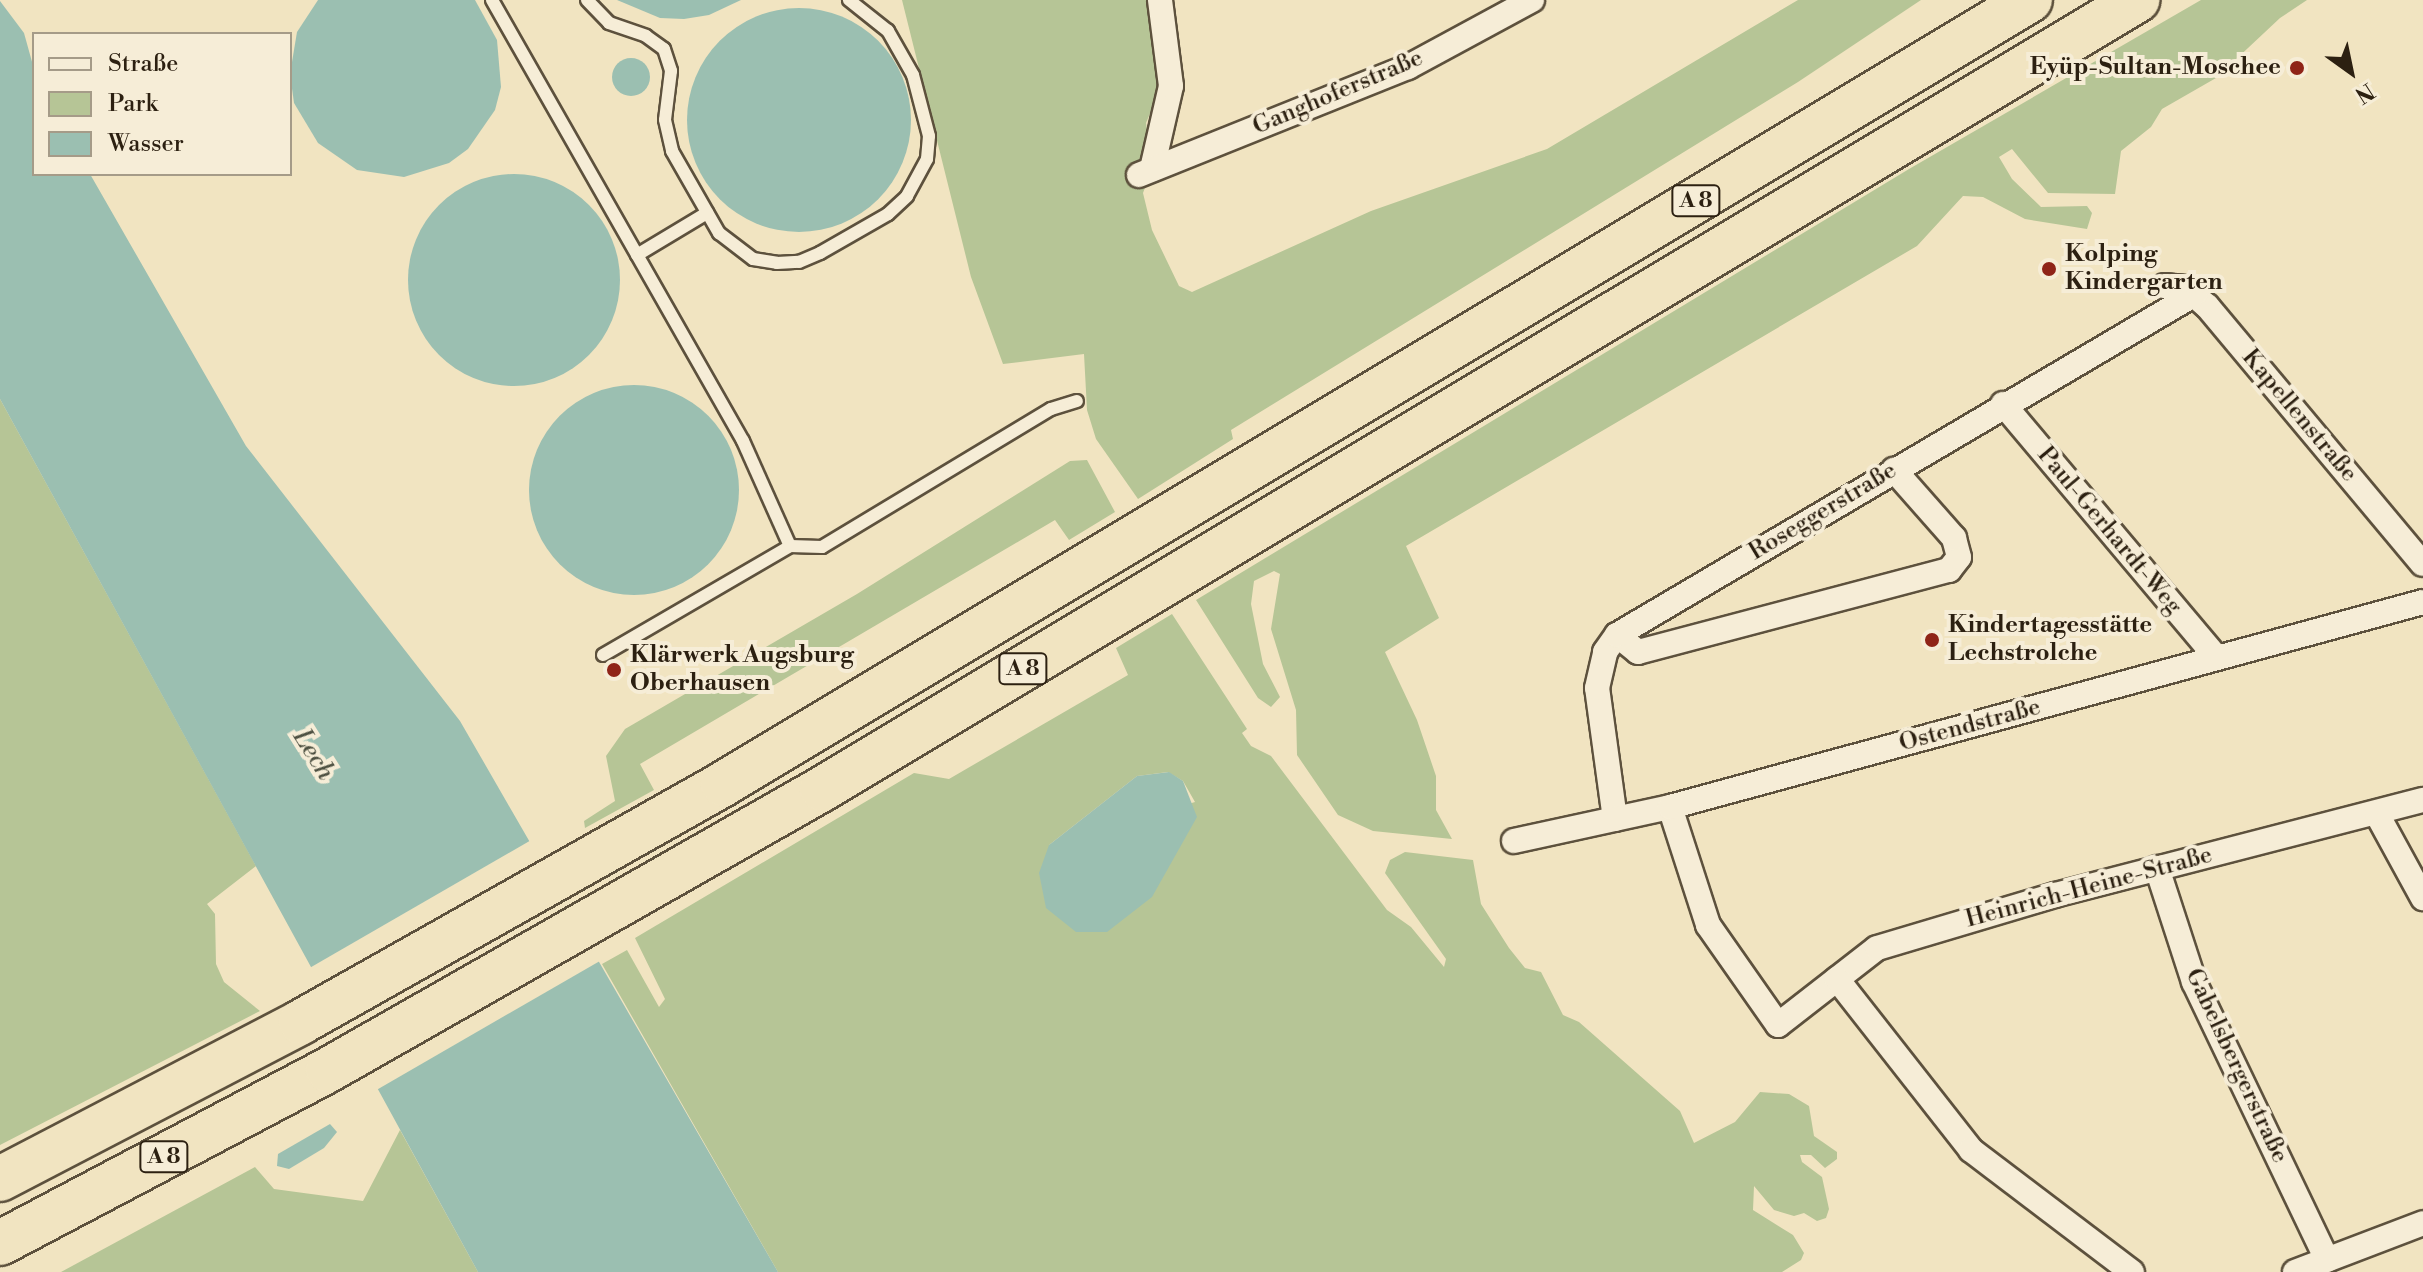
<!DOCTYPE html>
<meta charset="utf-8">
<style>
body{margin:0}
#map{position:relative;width:2423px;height:1272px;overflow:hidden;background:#f1e4c1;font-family:"Libre Bodoni",serif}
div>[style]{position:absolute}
.green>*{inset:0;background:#b6c596}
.water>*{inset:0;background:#9bbfb1}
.round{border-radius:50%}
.pier>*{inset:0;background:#f1e4c1;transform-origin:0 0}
.roads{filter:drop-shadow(2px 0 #5d513d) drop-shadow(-2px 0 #5d513d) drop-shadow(0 2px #5d513d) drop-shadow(0 -2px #5d513d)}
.service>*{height:12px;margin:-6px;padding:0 6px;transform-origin:6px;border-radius:6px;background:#f6edd7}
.minor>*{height:24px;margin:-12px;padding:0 12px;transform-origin:12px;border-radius:12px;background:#f6edd7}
.motorway>*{height:44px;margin:-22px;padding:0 22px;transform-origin:22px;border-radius:22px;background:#f1e4c1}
.dots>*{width:22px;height:22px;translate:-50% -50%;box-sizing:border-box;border:4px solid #f6edd7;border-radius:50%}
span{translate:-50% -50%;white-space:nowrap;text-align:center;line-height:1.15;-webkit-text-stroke:8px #f6edd7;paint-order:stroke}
.shield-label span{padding:2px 6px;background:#f6edd7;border:2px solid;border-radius:6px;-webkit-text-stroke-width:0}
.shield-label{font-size:22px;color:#2c2011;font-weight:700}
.poi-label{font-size:24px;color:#2c2011;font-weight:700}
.right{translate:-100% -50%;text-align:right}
.left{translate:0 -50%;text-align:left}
.street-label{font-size:24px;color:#2c2011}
.water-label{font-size:26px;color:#4d5041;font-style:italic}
.legend{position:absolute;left:32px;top:32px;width:260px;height:144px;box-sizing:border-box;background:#f6edd7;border:2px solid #a59b88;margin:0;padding:10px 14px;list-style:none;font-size:24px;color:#2c2011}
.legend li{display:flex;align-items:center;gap:16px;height:40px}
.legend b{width:40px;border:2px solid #a59b88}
.north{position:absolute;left:2311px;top:32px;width:80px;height:80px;-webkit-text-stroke:6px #f6edd7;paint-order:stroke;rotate:147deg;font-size:22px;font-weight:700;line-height:32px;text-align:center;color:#2c2011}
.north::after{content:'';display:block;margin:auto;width:28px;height:36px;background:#2c2011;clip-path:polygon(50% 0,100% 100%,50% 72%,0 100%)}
</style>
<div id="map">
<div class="green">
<div style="clip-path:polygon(902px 0,1160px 0,1162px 85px,1146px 123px,1152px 169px,1143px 193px,1152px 230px,1179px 286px,1192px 292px,1371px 211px,1547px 149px,1798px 0,1921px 0,1798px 82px,1231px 430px,1233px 439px,1138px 499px,1096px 439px,1087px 410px,1084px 354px,1003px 364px,971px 277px)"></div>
<div style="clip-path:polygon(2201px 0,2307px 0,2280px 18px,2216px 78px,2162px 109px,2151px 127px,2121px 151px,2115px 194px,2048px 193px,2012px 149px,1999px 157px,2012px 179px,2041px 207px,2087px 206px,2092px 213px,2087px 229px,2025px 219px,1983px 197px,1963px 196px,1917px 246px,1406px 546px,1439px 618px,1385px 652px,1417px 720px,1436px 776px,1436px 810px,1452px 839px,1373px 831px,1338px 815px,1297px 755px,1296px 710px,1271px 629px,1280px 574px,1274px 571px,1254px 581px,1251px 604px,1263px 664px,1280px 697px,1271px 707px,1258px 698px,1196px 600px,1909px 169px)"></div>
<div style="clip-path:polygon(0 399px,256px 866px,207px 904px,215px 914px,216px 964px,224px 982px,260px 1011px,0 1145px)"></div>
<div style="clip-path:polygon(1087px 460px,1115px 512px,1069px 540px,1055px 520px,640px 764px,654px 790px,585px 828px,584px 821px,615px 801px,606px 756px,625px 729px,857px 594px,1070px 461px)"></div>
<div style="clip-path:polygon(evenodd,1172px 614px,1247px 729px,1242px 733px,1251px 746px,1271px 756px,1387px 910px,1411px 927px,1444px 967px,1446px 959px,1385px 873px,1390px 860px,1405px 852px,1473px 860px,1481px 904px,1509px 948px,1525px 968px,1541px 972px,1563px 1015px,1579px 1022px,1680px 1111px,1694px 1143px,1735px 1122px,1760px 1092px,1789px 1094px,1809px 1106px,1814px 1136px,1837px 1152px,1837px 1159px,1825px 1168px,1811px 1155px,1800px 1155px,1802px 1162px,1822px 1177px,1829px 1209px,1826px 1218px,1817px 1221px,1804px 1213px,1794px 1216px,1774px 1210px,1754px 1186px,1753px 1210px,1793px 1235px,1804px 1253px,1801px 1260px,1782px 1272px,778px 1272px,602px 964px,627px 950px,659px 1007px,665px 999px,635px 938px,914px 773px,949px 779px,1128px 675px,1116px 648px,1172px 614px,1168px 772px,1183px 781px,1195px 802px,1049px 845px,1137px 776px,1168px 772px)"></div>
<div style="clip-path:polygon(400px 1130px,478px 1272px,61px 1272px,255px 1167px,274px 1189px,363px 1201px)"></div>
</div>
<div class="water">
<div style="clip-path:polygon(318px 0,475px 0,497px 40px,501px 87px,495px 110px,468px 149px,449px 163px,404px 177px,357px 170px,318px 143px,294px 103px,290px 74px,297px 32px)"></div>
<div style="clip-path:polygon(617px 0,741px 0,709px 15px,684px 19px,660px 18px)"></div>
<div style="clip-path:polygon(0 1px,24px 33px,34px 69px,34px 174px,90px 174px,246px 446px,460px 721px,778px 1272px,478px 1272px,0 399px)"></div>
<div class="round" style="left:687px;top:8px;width:224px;height:224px"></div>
<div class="round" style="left:612px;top:58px;width:38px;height:38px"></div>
<div class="round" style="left:408px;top:174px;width:212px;height:212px"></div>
<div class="round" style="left:529px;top:385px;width:210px;height:210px"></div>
<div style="clip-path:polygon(1169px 772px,1183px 781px,1197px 817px,1152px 897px,1107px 932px,1076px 932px,1046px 908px,1039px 873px,1049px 845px,1137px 776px)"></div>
<div style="clip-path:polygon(330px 1124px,337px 1132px,324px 1148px,289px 1169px,277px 1166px,278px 1154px)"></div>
</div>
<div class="pier">
<div style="left:533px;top:839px;width:139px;height:261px;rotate:60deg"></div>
</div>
<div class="roads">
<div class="service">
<div style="left:492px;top:0;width:507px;rotate:60.35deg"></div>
<div style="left:743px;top:441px;width:115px;rotate:65.9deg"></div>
<div style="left:587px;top:0;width:32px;rotate:46deg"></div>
<div style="left:609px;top:23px;width:39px;rotate:19deg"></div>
<div style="left:646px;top:36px;width:22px;rotate:36deg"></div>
<div style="left:664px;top:49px;width:23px;rotate:72deg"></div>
<div style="left:671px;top:71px;width:49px;rotate:97deg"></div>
<div style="left:665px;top:120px;width:32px;rotate:77deg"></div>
<div style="left:672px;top:151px;width:95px;rotate:60.2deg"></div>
<div style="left:719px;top:233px;width:43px;rotate:37.4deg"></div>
<div style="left:753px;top:259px;width:24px;rotate:9deg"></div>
<div style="left:777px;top:263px;width:22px;rotate:-3deg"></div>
<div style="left:799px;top:262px;width:23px;rotate:-23deg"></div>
<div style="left:820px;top:253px;width:78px;rotate:-29.8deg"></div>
<div style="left:888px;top:214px;width:26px;rotate:-43deg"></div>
<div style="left:907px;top:196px;width:42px;rotate:-61.6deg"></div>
<div style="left:927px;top:159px;width:23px;rotate:-85deg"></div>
<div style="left:929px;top:136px;width:63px;rotate:-104.7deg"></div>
<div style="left:913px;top:75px;width:51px;rotate:-119.6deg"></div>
<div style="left:888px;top:31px;width:50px;rotate:-141.5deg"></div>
<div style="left:637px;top:255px;width:82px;rotate:-31deg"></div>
<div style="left:603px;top:655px;width:216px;rotate:-30.2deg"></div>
<div style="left:790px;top:546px;width:32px;rotate:2deg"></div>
<div style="left:822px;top:547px;width:267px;rotate:-31.1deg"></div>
<div style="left:1051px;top:409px;width:27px;rotate:-17deg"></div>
</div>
<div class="minor">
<div style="left:1152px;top:169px;width:85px;rotate:-77.1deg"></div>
<div style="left:1171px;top:86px;width:87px;rotate:-97.3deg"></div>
<div style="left:1139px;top:175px;width:290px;rotate:-21.9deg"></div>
<div style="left:1408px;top:67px;width:141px;rotate:-28.4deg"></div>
<div style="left:2164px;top:286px;width:22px;rotate:5deg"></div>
<div style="left:2186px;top:288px;width:28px;rotate:41deg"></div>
<div style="left:2207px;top:306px;width:336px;rotate:50.1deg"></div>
<div style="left:2003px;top:404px;width:329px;rotate:49.9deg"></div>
<div style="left:1617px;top:635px;width:27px;rotate:39deg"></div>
<div style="left:1638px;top:652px;width:322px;rotate:-14.8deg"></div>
<div style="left:1949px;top:570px;width:16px;rotate:-52deg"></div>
<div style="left:1959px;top:557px;width:20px;rotate:-105deg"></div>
<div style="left:1954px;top:538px;width:91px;rotate:-131.4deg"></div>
<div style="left:1670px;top:807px;width:124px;rotate:72.1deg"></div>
<div style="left:1708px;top:925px;width:122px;rotate:55deg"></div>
<div style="left:1778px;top:1025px;width:125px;rotate:-37.9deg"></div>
<div style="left:1877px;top:948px;width:186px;rotate:-16.6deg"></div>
<div style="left:2055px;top:895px;width:380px;rotate:-14.5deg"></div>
<div style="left:2377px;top:814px;width:96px;rotate:61.3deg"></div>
<div style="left:1615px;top:819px;width:132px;rotate:-97.8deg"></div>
<div style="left:1597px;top:688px;width:37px;rotate:-77deg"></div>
<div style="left:1605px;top:652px;width:21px;rotate:-55deg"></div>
<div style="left:1617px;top:635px;width:671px;rotate:-30.54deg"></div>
<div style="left:1514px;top:841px;width:160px;rotate:-12.3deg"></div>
<div style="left:1670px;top:807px;width:780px;rotate:-15.23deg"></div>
<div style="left:2157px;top:868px;width:120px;rotate:72deg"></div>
<div style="left:2194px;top:982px;width:308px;rotate:64.4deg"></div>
<div style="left:1837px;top:979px;width:217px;rotate:51.9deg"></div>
<div style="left:1971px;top:1150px;width:202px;rotate:37.2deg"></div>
<div style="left:2295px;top:1272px;width:137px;rotate:-20.9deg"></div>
</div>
<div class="motorway">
<div style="left:0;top:1179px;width:339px;rotate:-27.5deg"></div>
<div style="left:301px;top:1022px;width:484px;rotate:-29.4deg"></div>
<div style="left:723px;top:784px;width:1524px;rotate:-30.96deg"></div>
<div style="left:0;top:1243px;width:371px;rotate:-27.8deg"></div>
<div style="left:328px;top:1070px;width:568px;rotate:-29.63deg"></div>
<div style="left:822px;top:789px;width:1534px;rotate:-30.96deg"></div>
</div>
</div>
<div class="dots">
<div style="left:2297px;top:68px;background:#8f2418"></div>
<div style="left:2049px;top:269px;background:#8f2418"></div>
<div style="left:1932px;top:640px;background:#8f2418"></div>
<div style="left:614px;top:670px;background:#8f2418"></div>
</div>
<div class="shield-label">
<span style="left:1696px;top:201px">A 8</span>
<span style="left:1023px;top:669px">A 8</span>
<span style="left:164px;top:1157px">A 8</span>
</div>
<div class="poi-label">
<span class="right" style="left:2281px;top:68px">Eyüp-Sultan-Moschee</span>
<span class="left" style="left:2065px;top:269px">Kolping<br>Kindergarten</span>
<span class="left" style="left:1948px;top:640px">Kindertagesstätte<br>Lechstrolche</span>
<span class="left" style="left:630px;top:670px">Klärwerk Augsburg<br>Oberhausen</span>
</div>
<div class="street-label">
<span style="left:1338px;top:93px;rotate:-23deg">Ganghoferstraße</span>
<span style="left:2299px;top:416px;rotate:50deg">Kapellenstraße</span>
<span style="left:1823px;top:512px;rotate:-31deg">Roseggerstraße</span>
<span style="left:2109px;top:531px;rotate:50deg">Paul-Gerhardt-Weg</span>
<span style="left:1970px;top:726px;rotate:-15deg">Ostendstraße</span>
<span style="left:2089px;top:888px;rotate:-15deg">Heinrich-Heine-Straße</span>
<span style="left:2236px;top:1066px;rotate:65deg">Gabelsbergerstraße</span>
</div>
<div class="water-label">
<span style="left:313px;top:755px;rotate:58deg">Lech</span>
</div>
<ul class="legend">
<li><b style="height:10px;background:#f6edd7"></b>Straße</li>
<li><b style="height:22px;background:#b6c596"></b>Park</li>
<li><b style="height:22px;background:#9bbfb1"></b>Wasser</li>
</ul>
<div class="north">N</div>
</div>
